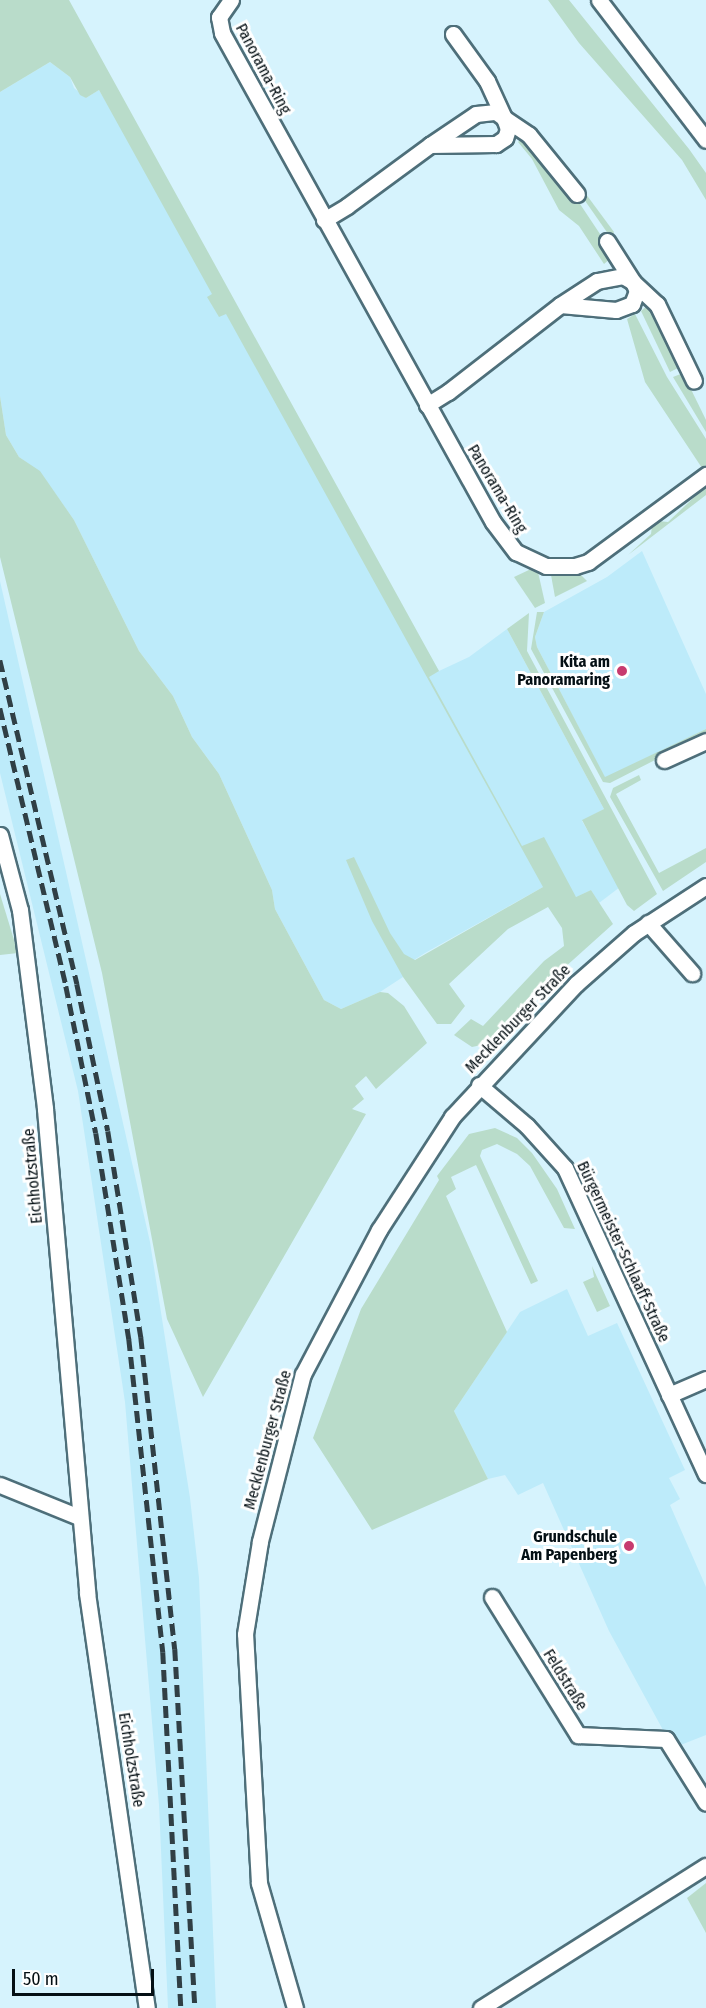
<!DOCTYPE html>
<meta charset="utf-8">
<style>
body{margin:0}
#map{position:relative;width:706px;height:2008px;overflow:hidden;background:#d6f3fd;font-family:"Fira Sans Condensed",sans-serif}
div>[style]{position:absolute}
.built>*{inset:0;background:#bdebfa}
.green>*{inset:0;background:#b9dcca}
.roads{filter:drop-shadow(2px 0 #4e6f7a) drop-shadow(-2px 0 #4e6f7a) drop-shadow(0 2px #4e6f7a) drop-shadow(0 -2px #4e6f7a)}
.minor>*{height:15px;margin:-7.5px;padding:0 7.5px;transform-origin:7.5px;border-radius:7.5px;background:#fff}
.rail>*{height:4.5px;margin-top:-2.25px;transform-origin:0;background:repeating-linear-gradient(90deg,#303f45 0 12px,transparent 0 18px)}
.dots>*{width:16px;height:16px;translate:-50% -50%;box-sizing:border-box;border:3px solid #fff;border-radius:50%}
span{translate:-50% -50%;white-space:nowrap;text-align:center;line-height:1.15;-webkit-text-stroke:6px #fff;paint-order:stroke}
.street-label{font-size:16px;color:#040f14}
.poi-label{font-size:16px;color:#040f14;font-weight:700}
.right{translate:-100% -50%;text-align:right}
.scale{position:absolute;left:12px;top:1969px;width:142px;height:27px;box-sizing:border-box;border:3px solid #040f14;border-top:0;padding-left:8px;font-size:18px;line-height:21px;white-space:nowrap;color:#040f14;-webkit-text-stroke:4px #fff;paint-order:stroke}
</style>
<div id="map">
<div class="built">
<div style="clip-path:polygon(50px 62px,70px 77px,74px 88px,86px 98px,99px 90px,439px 671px,469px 657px,507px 629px,604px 809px,582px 821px,620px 887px,599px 903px,591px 890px,577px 897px,543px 887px,425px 953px,414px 960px,403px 977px,380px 992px,341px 1009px,324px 1000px,275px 909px,272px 890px,219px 774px,192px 737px,173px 696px,139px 651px,74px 520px,40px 472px,19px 457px,6px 435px,0 396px,0 92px)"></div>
<div style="clip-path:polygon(642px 551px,706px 694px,706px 729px,605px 778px,537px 647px,535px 637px,544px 612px,607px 577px)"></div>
<div style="clip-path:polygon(0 581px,150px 1242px,190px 1498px,199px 1578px,216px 2008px,168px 2008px,159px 1805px,125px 1402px,78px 1091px,0 773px)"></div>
<div style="clip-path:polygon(567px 1289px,588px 1336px,617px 1323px,685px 1470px,669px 1478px,680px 1499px,670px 1505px,706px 1587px,706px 1735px,678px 1746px,663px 1730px,609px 1631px,543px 1483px,518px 1495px,505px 1475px,488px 1479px,454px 1411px,520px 1312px)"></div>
</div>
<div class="green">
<div style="clip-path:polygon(0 0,69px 0,439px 671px,429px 677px,522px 846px,544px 837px,576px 897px,591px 890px,613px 924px,534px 995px,491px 1043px,472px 1047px,454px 1035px,471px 1019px,483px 1026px,544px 961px,564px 946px,562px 928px,548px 907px,508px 929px,449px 984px,465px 1006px,451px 1024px,437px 1024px,403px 977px,372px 921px,346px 860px,354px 857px,390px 933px,404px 954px,415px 960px,543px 887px,226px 314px,219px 317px,207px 297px,212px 294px,99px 90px,86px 98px,80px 95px,70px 77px,50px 62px,0 92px)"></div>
<div style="clip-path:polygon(548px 0,569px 0,689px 149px,706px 173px,706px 200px,682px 160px,579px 43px)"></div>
<div style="clip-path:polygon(520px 140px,526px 140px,574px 195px,604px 240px,611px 258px,604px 264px,579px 226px,559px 210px,532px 159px,518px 142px)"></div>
<div style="clip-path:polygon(577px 182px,614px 232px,611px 238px,574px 185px)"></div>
<div style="clip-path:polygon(648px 305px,680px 367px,670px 372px,641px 311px)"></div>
<div style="clip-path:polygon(635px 314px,667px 377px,706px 439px,706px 465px,702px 468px,645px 382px,627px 319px)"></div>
<div style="clip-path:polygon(683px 373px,706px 420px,706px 432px,673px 377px)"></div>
<div style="clip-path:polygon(0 396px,6px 435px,19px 457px,40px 471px,74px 520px,139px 651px,173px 696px,192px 737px,219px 774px,272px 890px,275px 909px,324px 1000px,341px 1009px,380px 992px,388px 993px,404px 1006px,427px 1043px,376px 1089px,366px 1076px,355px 1086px,364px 1099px,352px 1109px,366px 1114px,203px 1397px,167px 1319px,102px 973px,0 557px)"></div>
<div style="clip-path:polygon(706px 486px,706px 495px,628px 555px,651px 534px,652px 526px,658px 521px,668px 522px)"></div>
<div style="clip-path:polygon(531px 569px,538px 572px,545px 603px,535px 608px,514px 577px)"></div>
<div style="clip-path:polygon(579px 573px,587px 581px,555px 597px,551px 575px)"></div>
<div style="clip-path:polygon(537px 612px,544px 612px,535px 637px,537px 647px,605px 777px,706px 729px,706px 734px,610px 783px,603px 782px,531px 649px)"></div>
<div style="clip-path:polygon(529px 613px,527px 651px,657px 894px,634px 911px,627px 905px,582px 820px,604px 809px,507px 629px)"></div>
<div style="clip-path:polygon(639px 775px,641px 780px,616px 794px,659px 873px,706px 848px,706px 862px,663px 891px,610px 797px,613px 788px)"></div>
<div style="clip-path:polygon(0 894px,18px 953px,0 955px)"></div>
<div style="clip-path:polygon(495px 1128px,517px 1138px,532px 1153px,557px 1189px,575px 1229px,564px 1228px,530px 1166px,517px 1154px,497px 1144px,482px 1150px,480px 1156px,538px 1281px,531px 1284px,476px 1165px,451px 1177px,456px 1189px,446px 1196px,507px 1332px,454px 1411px,488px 1479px,372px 1530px,313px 1438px,361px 1309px,439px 1180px,437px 1176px,469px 1134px)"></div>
<div style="clip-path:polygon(592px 1266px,610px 1306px,597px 1312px,583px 1282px,594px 1277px)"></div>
<div style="clip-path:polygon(706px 1883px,706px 1933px,687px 1898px)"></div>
</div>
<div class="roads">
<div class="minor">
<div style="left:231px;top:0;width:21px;rotate:125deg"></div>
<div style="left:219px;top:17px;width:16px;rotate:79deg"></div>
<div style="left:222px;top:33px;width:559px;rotate:61.01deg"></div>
<div style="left:493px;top:522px;width:38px;rotate:53deg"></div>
<div style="left:516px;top:552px;width:33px;rotate:25deg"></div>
<div style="left:546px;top:566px;width:29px"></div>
<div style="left:575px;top:566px;width:14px;rotate:-17deg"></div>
<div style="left:588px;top:562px;width:147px;rotate:-36.4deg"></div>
<div style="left:599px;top:0;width:176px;rotate:52.6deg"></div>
<div style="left:453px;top:34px;width:58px;rotate:54.1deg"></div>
<div style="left:487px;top:81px;width:41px;rotate:65.3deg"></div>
<div style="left:504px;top:118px;width:30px;rotate:34deg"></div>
<div style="left:529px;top:135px;width:76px;rotate:50.9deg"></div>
<div style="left:324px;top:220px;width:27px;rotate:-31deg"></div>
<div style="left:347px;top:206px;width:103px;rotate:-36.3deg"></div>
<div style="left:430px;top:145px;width:55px;rotate:-34deg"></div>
<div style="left:476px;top:114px;width:20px;rotate:-6deg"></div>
<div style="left:496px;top:112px;width:10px;rotate:37deg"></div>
<div style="left:504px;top:118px;width:12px;rotate:70deg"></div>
<div style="left:508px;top:129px;width:9px;rotate:108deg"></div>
<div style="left:505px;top:138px;width:11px;rotate:146deg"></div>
<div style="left:496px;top:144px;width:66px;rotate:179.1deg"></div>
<div style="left:607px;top:241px;width:49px;rotate:57.6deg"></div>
<div style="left:633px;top:282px;width:33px;rotate:43deg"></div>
<div style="left:657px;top:304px;width:85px;rotate:64.3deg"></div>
<div style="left:427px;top:405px;width:25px;rotate:-32deg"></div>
<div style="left:448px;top:392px;width:142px;rotate:-37.8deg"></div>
<div style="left:560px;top:305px;width:44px;rotate:-33deg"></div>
<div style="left:597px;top:281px;width:26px;rotate:-11deg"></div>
<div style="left:623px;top:276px;width:12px;rotate:31deg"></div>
<div style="left:633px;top:282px;width:10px;rotate:66deg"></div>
<div style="left:637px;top:291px;width:14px;rotate:111deg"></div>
<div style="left:632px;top:304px;width:17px;rotate:159deg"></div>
<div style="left:616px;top:310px;width:56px;rotate:-174.9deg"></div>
<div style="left:664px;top:760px;width:46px;rotate:-24.3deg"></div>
<div style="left:0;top:835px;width:78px;rotate:75.1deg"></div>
<div style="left:20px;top:910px;width:201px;rotate:82.8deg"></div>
<div style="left:45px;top:1109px;width:486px;rotate:85deg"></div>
<div style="left:87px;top:1593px;width:419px;rotate:81.8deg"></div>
<div style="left:648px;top:923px;width:67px;rotate:48.7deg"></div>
<div style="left:479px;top:1085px;width:63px;rotate:40.5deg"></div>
<div style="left:527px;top:1126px;width:57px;rotate:47.9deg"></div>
<div style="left:565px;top:1168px;width:337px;rotate:65.3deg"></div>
<div style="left:669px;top:1395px;width:40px;rotate:-23.4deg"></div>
<div style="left:0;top:1485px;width:85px;rotate:22.1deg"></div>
<div style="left:492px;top:1597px;width:163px;rotate:58.1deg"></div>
<div style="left:578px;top:1735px;width:88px;rotate:2.6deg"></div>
<div style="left:666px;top:1739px;width:75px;rotate:58deg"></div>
<div style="left:295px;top:2008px;width:130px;rotate:-106.1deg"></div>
<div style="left:259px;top:1883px;width:249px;rotate:-93.2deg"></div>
<div style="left:245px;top:1634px;width:94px;rotate:-80.8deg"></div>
<div style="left:260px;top:1541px;width:172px;rotate:-75.6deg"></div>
<div style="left:303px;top:1374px;width:163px;rotate:-62.2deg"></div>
<div style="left:379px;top:1230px;width:135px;rotate:-57.1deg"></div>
<div style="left:452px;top:1117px;width:182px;rotate:-47deg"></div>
<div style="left:576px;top:984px;width:77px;rotate:-41.3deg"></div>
<div style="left:634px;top:933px;width:86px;rotate:-33.1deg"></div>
<div style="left:481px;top:2008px;width:266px;rotate:-32.3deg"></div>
</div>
</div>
<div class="rail">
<div style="left:0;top:660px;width:333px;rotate:76.6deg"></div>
<div style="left:77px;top:984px;width:150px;rotate:78.1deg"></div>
<div style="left:108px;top:1131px;width:209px;rotate:80.9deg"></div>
<div style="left:141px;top:1337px;width:314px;rotate:83.8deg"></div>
<div style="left:175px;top:1649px;width:360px;rotate:86.8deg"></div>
<div style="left:0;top:708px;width:286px;rotate:76.6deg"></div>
<div style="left:66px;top:986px;width:150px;rotate:78.5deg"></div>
<div style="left:96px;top:1133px;width:209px;rotate:80.9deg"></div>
<div style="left:129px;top:1339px;width:315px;rotate:83.8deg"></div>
<div style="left:163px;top:1652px;width:356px;rotate:87.1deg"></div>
</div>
<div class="dots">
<div style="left:622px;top:671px;background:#c73b6f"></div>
<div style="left:629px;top:1546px;background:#c73b6f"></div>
</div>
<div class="street-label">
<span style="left:263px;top:69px;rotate:62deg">Panorama-Ring</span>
<span style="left:497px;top:489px;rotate:59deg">Panorama-Ring</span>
<span style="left:518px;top:1019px;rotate:-46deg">Mecklenburger Straße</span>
<span style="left:33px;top:1176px;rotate:-95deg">Eichholzstraße</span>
<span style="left:623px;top:1252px;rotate:65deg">Bürgermeister-Schlaaff-Straße</span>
<span style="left:268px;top:1440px;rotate:-75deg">Mecklenburger Straße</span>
<span style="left:565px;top:1680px;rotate:58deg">Feldstraße</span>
<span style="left:131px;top:1760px;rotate:81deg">Eichholzstraße</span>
</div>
<div class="poi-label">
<span class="right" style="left:610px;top:671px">Kita am<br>Panoramaring</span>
<span class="right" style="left:617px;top:1546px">Grundschule<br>Am Papenberg</span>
</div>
<div class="scale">50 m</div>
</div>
